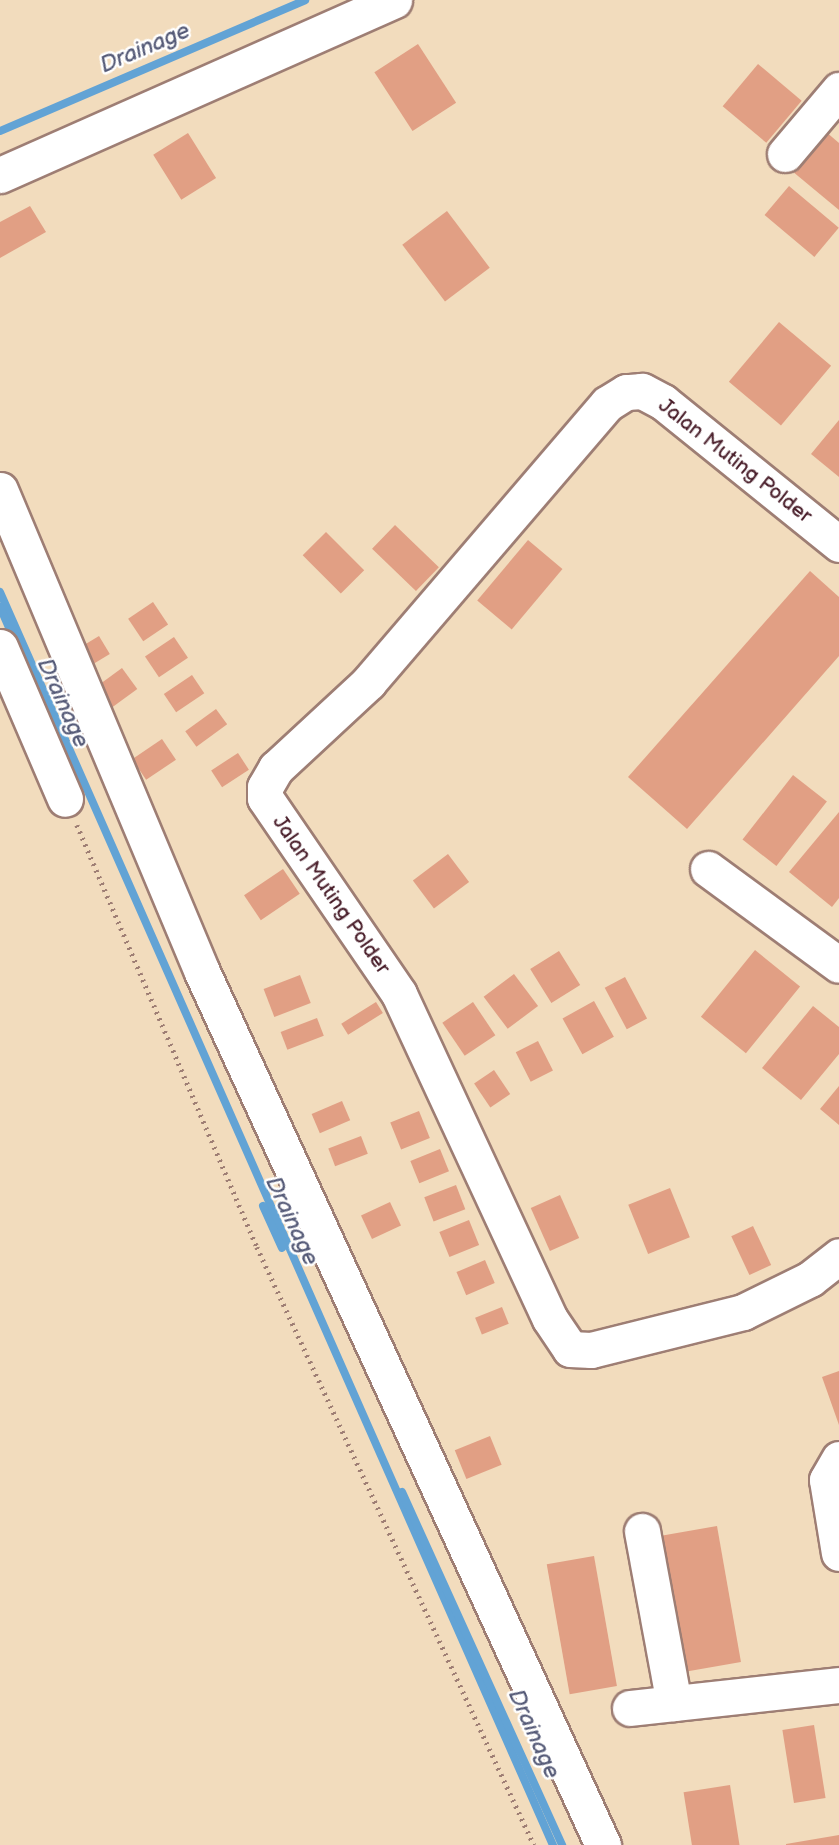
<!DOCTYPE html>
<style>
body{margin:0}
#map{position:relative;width:839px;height:1845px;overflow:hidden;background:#f2dcbd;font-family:"Balsamiq Sans",sans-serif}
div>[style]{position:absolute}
.stream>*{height:8px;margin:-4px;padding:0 4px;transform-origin:4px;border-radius:4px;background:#62a3d5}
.building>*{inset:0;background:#e19f84;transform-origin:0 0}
.path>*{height:4.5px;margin-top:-2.25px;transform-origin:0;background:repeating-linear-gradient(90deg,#9e7e74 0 2px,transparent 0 7px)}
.roads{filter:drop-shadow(2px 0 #9e7e74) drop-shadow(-2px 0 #9e7e74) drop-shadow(0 2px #9e7e74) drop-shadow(0 -2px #9e7e74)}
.minor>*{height:35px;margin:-17.5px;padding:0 17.5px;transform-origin:17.5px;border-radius:17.5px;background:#fff}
span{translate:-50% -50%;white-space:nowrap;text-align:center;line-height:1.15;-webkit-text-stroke:5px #fff;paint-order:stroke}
.street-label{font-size:21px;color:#4a1f2b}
.water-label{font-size:23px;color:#555a77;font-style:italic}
</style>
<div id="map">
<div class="stream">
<div style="left:0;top:131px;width:332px;rotate:-23.2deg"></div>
<div style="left:0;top:592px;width:1370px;rotate:66.19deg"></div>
<div style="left:0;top:607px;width:43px;rotate:66.4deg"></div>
<div style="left:263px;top:1206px;width:46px;rotate:65.7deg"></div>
<div style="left:402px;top:1492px;width:388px;rotate:65.6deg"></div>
</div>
<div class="building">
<div style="left:418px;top:44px;width:70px;height:52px;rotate:57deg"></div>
<div style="left:758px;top:64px;width:57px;height:55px;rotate:40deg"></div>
<div style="clip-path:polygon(825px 131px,839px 143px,839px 210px,792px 171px)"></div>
<div style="left:188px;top:133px;width:53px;height:41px;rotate:58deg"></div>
<div style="left:789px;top:186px;width:65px;height:38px;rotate:40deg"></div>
<div style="clip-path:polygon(30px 206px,46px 232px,0 258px,0 222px)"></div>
<div style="left:447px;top:211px;width:71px;height:56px;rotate:53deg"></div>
<div style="left:779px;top:322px;width:68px;height:78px;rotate:40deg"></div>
<div style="clip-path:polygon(839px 420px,839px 477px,811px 454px)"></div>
<div style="left:395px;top:525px;width:61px;height:33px;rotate:44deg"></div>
<div style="left:326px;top:532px;width:54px;height:33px;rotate:45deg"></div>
<div style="left:528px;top:540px;width:45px;height:79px;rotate:40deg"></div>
<div style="clip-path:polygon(810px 571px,839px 597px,839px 656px,687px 829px,628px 777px)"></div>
<div style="left:153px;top:602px;width:27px;height:30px;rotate:56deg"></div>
<div style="left:99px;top:636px;width:21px;height:30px;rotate:59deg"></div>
<div style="left:174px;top:637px;width:25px;height:35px;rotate:56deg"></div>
<div style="left:122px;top:668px;width:26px;height:36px;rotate:54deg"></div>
<div style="left:192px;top:675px;width:22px;height:34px;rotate:56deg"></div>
<div style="left:216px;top:709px;width:19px;height:38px;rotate:54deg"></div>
<div style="left:162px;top:739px;width:25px;height:36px;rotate:56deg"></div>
<div style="left:238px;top:753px;width:20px;height:32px;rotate:57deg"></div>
<div style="left:793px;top:775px;width:43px;height:82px;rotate:38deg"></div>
<div style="clip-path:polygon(839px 812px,839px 898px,832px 907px,789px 872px)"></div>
<div style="left:448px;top:854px;width:35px;height:44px;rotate:53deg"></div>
<div style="left:283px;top:869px;width:30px;height:47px;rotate:56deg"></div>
<div style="left:755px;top:950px;width:58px;height:86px;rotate:39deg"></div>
<div style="left:559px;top:951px;width:40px;height:34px;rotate:58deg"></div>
<div style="left:514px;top:974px;width:40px;height:38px;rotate:53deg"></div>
<div style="left:300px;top:975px;width:30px;height:39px;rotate:69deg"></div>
<div style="left:625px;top:977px;width:47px;height:23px;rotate:62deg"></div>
<div style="left:594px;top:1001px;width:41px;height:36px;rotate:61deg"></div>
<div style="left:376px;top:1002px;width:13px;height:41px;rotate:58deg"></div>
<div style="left:473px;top:1002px;width:40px;height:37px;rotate:56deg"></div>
<div style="clip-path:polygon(813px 1006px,839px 1027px,839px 1054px,801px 1100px,762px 1068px)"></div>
<div style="left:317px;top:1018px;width:19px;height:39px;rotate:69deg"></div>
<div style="left:538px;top:1041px;width:33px;height:25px;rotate:63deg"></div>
<div style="left:494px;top:1070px;width:29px;height:24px;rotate:56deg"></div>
<div style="clip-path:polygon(839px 1086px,839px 1125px,820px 1109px)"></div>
<div style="left:342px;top:1101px;width:21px;height:33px;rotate:67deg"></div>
<div style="left:419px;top:1111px;width:29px;height:31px;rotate:68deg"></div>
<div style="left:361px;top:1136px;width:19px;height:35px;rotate:69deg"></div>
<div style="left:440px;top:1149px;width:24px;height:32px;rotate:68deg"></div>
<div style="left:456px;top:1185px;width:26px;height:34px;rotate:69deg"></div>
<div style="left:670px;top:1188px;width:53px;height:45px;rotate:68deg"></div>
<div style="left:560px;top:1195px;width:47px;height:32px;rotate:66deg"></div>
<div style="left:390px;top:1202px;width:26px;height:32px;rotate:65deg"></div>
<div style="left:469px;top:1220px;width:27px;height:32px;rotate:68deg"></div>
<div style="left:753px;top:1226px;width:43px;height:24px;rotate:65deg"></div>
<div style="left:485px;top:1260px;width:25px;height:31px;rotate:67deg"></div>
<div style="left:502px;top:1307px;width:18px;height:29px;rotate:68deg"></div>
<div style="clip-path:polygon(839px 1371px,839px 1425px,822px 1377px)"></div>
<div style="left:490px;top:1436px;width:31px;height:38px;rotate:68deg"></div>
<div style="left:717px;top:1526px;width:138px;height:61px;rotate:80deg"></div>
<div style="left:594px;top:1556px;width:132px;height:48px;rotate:80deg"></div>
<div style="left:814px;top:1725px;width:74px;height:32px;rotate:81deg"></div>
<div style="left:730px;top:1785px;width:61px;height:47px;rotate:81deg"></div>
<div style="clip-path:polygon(839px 1835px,839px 1845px,786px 1845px,786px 1844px)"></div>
</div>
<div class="path">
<div style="left:77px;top:825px;width:459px;rotate:66.9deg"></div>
<div style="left:257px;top:1247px;width:659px;rotate:65.15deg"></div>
</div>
<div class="roads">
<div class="minor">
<div style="left:785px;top:154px;width:84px;rotate:-49.8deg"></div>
<div style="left:0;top:175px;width:431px;rotate:-23.9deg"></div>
<div style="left:0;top:490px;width:523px;rotate:67.26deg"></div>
<div style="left:202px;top:972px;width:961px;rotate:65.33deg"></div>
<div style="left:839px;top:544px;width:226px;rotate:-141.1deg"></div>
<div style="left:663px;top:402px;width:24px;rotate:-152deg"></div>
<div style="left:642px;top:391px;width:16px;rotate:176deg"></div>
<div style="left:626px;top:392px;width:22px;rotate:148deg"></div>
<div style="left:607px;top:404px;width:366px;rotate:130.6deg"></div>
<div style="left:369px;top:682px;width:127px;rotate:137.2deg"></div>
<div style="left:276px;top:768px;width:22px;rotate:120deg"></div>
<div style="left:265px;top:787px;width:11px;rotate:90deg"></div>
<div style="left:265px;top:798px;width:237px;rotate:55.6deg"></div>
<div style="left:399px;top:994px;width:358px;rotate:65.1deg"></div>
<div style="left:550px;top:1319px;width:36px;rotate:56deg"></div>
<div style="left:570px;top:1349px;width:21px;rotate:3deg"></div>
<div style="left:591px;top:1350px;width:157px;rotate:-14deg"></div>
<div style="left:743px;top:1312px;width:75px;rotate:-26.2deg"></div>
<div style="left:810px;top:1279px;width:37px;rotate:-38deg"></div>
<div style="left:0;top:647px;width:165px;rotate:66.8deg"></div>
<div style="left:708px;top:869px;width:162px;rotate:36.2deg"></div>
<div style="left:839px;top:1459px;width:24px;rotate:120deg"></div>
<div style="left:827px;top:1480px;width:74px;rotate:80.7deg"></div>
<div style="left:642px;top:1531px;width:175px;rotate:79.5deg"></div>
<div style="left:630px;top:1708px;width:210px;rotate:-6.3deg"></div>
</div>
</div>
<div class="street-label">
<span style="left:735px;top:461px;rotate:38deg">Jalan Muting Polder</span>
<span style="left:331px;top:895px;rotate:55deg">Jalan Muting Polder</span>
</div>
<div class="water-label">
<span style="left:145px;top:48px;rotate:-23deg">Drainage</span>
<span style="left:63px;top:703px;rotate:66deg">Drainage</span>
<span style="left:292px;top:1221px;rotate:65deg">Drainage</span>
<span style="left:534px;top:1734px;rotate:66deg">Drainage</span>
</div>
</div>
